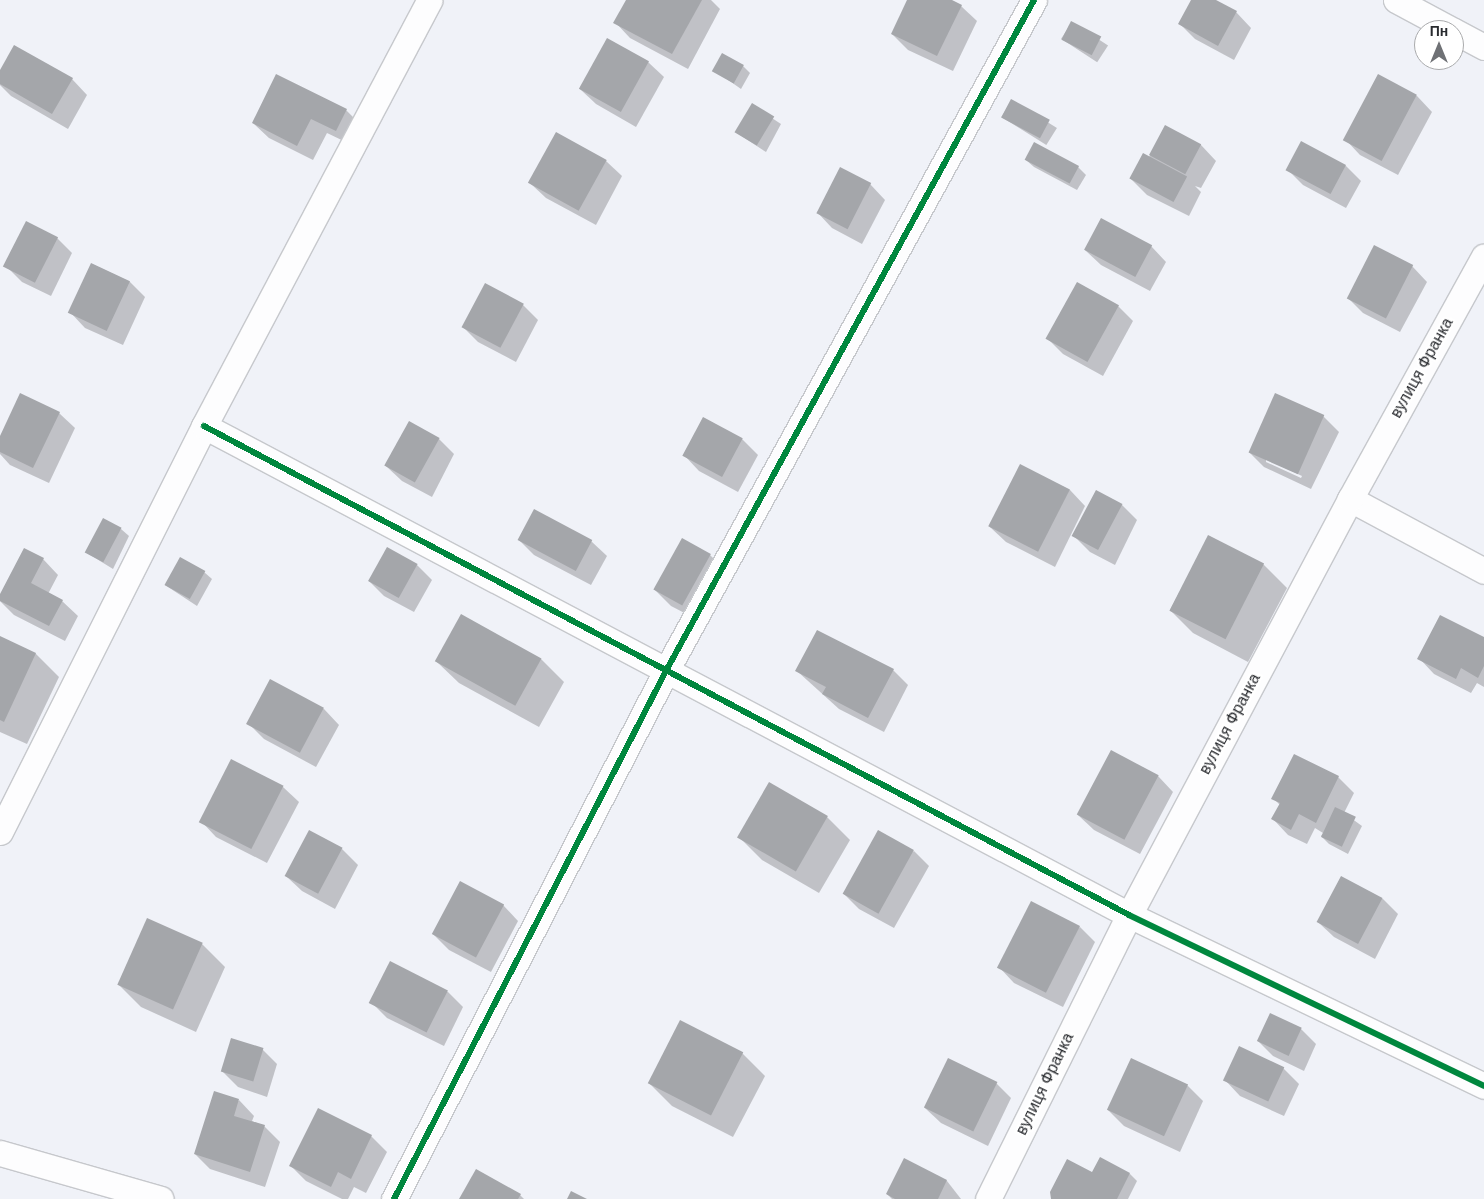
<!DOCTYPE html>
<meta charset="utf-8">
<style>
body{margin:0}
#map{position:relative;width:1484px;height:1199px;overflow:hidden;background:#f0f2f8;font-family:Helvetica,sans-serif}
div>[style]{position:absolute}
.shadow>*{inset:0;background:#0003;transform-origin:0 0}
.building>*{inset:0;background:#a4a6aa;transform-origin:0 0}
.roads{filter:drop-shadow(1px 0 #c6c8cc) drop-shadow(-1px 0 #c6c8cc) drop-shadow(0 1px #c6c8cc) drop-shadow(0 -1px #c6c8cc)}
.street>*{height:25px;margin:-12.5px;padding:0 12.5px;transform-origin:12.5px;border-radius:12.5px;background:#fdfdfe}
.cycleway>*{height:6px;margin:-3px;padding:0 3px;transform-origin:3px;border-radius:3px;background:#00873e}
span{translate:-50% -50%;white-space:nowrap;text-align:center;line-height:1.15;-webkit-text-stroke:5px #fff;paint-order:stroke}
.street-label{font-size:16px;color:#292b2f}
.north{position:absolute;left:1414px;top:20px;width:50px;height:50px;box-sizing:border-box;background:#fff;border:1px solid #a9aaac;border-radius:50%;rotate:0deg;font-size:14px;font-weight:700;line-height:20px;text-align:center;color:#292b2f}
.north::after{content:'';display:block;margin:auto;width:18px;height:22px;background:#6f7175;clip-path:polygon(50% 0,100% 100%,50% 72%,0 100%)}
</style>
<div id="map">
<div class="shadow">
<div style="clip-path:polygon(627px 0,711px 0,720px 9px,688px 69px,630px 38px,615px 22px)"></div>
<div style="clip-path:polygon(909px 0,949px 0,961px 6px,977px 21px,953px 71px,908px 50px,892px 34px)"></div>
<div style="clip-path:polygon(1192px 0,1213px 0,1236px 12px,1251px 28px,1234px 60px,1195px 39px,1179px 23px)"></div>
<div style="left:1072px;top:22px;width:43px;height:20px;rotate:33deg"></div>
<div style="clip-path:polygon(648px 62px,664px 77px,636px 127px,596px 104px,580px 89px)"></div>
<div style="clip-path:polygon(743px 66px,750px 73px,741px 89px,714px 70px)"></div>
<div style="clip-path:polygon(0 73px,72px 79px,87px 95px,68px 129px,11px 96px,0 85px)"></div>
<div style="clip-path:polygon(1379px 76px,1417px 96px,1432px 112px,1398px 175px,1360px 155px,1345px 139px)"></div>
<div style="left:1012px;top:100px;width:53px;height:20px;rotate:32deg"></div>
<div style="clip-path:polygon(752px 105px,781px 124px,766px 152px,737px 133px)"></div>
<div style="clip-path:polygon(346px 110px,361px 125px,352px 145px,327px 133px,313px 160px,269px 138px,253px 123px)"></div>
<div style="clip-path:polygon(1166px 127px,1201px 145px,1216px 161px,1201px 188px,1195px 186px,1201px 192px,1189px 216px,1147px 195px,1131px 179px,1149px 157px)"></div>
<div style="clip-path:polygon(1034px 144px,1078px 167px,1086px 175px,1077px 190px,1034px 167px,1026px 160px)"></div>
<div style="clip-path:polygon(606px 161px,622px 176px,596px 225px,546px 198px,530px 183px)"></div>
<div style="clip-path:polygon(1346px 166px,1361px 181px,1346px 208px,1303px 185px,1287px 169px)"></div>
<div style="clip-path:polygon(870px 184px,885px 200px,862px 244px,832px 228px,817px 212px)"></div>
<div style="clip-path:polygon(57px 238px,72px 253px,51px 296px,22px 282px,6px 266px)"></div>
<div style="clip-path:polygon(1151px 246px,1166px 262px,1150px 291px,1101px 265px,1085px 250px)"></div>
<div style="clip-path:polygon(92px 264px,130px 282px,145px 297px,123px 345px,85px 328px,70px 312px)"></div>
<div style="clip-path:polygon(1412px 266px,1427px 282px,1400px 332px,1363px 313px,1348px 298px)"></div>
<div style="clip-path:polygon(523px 305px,538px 320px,516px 362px,478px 342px,463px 327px)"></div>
<div style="clip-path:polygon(1118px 306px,1133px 321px,1103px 376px,1063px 354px,1047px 338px)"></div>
<div style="clip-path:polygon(59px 413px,75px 428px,49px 483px,10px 465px,0 454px,0 439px)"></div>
<div style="clip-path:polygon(evenodd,1323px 416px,1339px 432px,1311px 489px,1264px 467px,1249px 452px,1323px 416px,1266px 459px,1302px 476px,1301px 478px,1266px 462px,1266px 459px)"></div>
<div style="clip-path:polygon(704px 418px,742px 439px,758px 455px,738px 492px,699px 471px,684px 455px)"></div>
<div style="clip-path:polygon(439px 439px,454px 454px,432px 497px,402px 481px,386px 466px)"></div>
<div style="clip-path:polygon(1020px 466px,1070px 490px,1085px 506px,1055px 567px,1006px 542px,990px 527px)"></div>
<div style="clip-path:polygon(1096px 492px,1122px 505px,1137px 520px,1115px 565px,1090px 552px,1074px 536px)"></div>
<div style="clip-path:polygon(121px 529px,129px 536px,113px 569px,87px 553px)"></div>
<div style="clip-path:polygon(1209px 536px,1264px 565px,1287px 588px,1248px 662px,1193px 633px,1170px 610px)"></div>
<div style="clip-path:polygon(519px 540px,591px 541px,607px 556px,591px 585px,534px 555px)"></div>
<div style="clip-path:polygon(710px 555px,725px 570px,698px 620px,671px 606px,655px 590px)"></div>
<div style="clip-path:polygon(43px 559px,58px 575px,48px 594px,62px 601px,78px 616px,65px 641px,14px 615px,0 601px,0 597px)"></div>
<div style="clip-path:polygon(417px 565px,432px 580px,414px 612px,384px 596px,369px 581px)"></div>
<div style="clip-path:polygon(204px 572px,212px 579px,197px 606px,165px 585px)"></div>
<div style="clip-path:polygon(0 637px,36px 654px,59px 677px,27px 744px,0 732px)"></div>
<div style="clip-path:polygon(1484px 639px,1484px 687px,1477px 683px,1471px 693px,1434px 674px,1419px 658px)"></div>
<div style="clip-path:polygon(541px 659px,564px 682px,539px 727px,459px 683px,436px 661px)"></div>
<div style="clip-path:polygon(893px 670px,908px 685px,884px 732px,839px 709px,797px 671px)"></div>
<div style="clip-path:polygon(271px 681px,324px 709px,339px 725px,316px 767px,264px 739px,248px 723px)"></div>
<div style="clip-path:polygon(1158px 776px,1173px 792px,1140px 854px,1094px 830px,1078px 815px)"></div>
<div style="clip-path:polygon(1338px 777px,1354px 793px,1344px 813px,1362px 826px,1348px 854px,1329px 844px,1321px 836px,1323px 833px,1315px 828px,1307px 844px,1288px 835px,1273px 819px,1280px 805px,1273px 798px)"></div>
<div style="clip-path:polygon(283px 787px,299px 802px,267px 863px,216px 837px,201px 821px)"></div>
<div style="clip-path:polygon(827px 817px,850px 840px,819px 893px,762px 860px,739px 837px)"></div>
<div style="clip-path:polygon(342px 849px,358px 865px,335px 909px,302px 891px,286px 876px)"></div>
<div style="clip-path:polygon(914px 851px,929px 866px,894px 928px,859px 909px,844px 894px)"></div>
<div style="clip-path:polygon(1341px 877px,1383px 899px,1398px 914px,1375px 959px,1334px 937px,1318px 922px)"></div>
<div style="clip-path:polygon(503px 905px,518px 921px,491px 972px,449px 950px,433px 934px)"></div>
<div style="clip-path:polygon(1080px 927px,1095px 942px,1063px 1007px,1014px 983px,999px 967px)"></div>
<div style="clip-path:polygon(202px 944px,225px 967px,196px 1032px,141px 1007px,118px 984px)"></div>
<div style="clip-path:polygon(391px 963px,448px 992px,463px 1007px,444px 1046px,387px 1018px,371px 1002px)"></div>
<div style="clip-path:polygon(1301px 1029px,1316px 1044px,1304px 1071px,1273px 1056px,1258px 1041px)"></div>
<div style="clip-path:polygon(262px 1049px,277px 1064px,267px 1097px,238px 1087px,222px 1071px)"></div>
<div style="clip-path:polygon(742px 1053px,765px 1076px,733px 1137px,672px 1106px,649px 1083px)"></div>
<div style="clip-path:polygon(1132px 1060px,1188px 1086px,1203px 1101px,1180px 1152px,1124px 1126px,1108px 1110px)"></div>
<div style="clip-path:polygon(1283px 1068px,1299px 1084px,1284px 1116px,1240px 1096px,1225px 1080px)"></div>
<div style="clip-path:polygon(996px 1083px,1011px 1098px,988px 1146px,941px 1123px,925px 1108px)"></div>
<div style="clip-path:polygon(239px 1100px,254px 1116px,252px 1121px,264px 1126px,280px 1142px,265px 1187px,210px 1169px,195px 1154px)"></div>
<div style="clip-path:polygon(318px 1110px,371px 1136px,387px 1152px,366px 1193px,354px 1187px,348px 1199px,342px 1199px,306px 1181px,291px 1166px)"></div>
<div style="clip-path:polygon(904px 1160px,947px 1181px,961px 1199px,892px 1199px,887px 1194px)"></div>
<div style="clip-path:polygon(1130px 1174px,1137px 1181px,1128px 1199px,1053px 1199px,1098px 1176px)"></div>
<div style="clip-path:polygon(520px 1195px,524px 1199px,461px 1199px)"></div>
</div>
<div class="building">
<div style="clip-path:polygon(626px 0,702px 0,672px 54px,613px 23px)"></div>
<div style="clip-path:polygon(907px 0,952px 0,962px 5px,937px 56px,891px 34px)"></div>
<div style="clip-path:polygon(1191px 0,1216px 0,1237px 11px,1218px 46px,1178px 24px)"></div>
<div style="left:1071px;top:21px;width:34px;height:21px;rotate:27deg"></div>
<div style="left:607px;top:38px;width:48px;height:58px;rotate:29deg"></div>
<div style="clip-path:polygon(14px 45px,73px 78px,52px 114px,0 84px,0 70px)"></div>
<div style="left:722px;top:53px;width:25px;height:21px;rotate:29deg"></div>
<div style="clip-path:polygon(276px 74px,347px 109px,336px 131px,311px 119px,297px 146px,252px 123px)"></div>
<div style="left:1378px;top:74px;width:44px;height:75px;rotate:28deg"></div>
<div style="left:1011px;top:99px;width:44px;height:21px;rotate:28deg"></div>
<div style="left:752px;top:103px;width:26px;height:34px;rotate:31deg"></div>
<div style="left:1165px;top:125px;width:41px;height:34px;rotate:28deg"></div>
<div style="left:556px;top:132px;width:58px;height:58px;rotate:29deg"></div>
<div style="left:1301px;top:141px;width:51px;height:33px;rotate:28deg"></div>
<div style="left:1034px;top:142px;width:51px;height:20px;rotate:28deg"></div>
<div style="left:1143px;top:153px;width:50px;height:29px;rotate:28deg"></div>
<div style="left:840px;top:167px;width:35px;height:52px;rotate:27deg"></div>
<div style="left:1101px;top:218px;width:58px;height:36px;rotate:28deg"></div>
<div style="left:26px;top:221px;width:36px;height:51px;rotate:27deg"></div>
<div style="left:1374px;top:245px;width:44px;height:60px;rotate:27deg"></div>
<div style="left:91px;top:263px;width:43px;height:55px;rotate:25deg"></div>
<div style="left:1077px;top:282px;width:48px;height:65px;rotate:29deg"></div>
<div style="left:485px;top:283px;width:44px;height:50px;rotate:28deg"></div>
<div style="clip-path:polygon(20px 393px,60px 412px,33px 468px,0 452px,0 436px)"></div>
<div style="left:1275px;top:393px;width:54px;height:65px;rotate:24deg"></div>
<div style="left:703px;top:417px;width:45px;height:44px;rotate:28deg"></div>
<div style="left:409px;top:421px;width:35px;height:51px;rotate:29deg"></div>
<div style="left:1020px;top:464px;width:56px;height:70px;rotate:27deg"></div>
<div style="left:1096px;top:490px;width:30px;height:52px;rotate:28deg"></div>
<div style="left:534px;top:509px;width:66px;height:35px;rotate:28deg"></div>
<div style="left:103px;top:518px;width:21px;height:39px;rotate:28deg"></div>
<div style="left:1208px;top:535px;width:63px;height:85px;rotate:27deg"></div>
<div style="left:682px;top:538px;width:33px;height:59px;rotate:29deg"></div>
<div style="left:387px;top:547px;width:35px;height:39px;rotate:29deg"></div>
<div style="clip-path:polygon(24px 548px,44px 558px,31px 583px,63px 600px,49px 626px,0 601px,0 594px)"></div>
<div style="left:180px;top:557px;width:29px;height:32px;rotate:29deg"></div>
<div style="left:461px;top:614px;width:92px;height:54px;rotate:29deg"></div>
<div style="clip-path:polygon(1440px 615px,1484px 637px,1484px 666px,1478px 678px,1461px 668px,1456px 679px,1417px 659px)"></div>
<div style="clip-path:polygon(817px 630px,894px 669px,868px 718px,822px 694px,826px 687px,795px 671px)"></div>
<div style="clip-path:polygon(0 636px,36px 653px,4px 722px,0 720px)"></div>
<div style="left:270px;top:679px;width:61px;height:51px;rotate:28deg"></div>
<div style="left:1111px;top:750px;width:54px;height:73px;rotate:28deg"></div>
<div style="clip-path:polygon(1294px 754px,1339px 776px,1316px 823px,1299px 814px,1291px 830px,1271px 819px,1280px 803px,1271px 799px)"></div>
<div style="left:231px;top:759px;width:59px;height:71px;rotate:27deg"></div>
<div style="left:769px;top:782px;width:68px;height:64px;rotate:30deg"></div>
<div style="left:1335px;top:807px;width:23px;height:33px;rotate:25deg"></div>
<div style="left:309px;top:830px;width:38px;height:52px;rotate:28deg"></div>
<div style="left:878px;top:830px;width:41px;height:73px;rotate:29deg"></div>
<div style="left:1341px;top:876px;width:47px;height:52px;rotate:28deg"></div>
<div style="left:460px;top:881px;width:50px;height:60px;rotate:28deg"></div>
<div style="left:1031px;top:901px;width:55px;height:75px;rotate:27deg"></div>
<div style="left:147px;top:918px;width:61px;height:73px;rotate:24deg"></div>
<div style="left:390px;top:961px;width:65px;height:47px;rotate:27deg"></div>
<div style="left:1270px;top:1013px;width:35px;height:31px;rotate:25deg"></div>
<div style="left:680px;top:1020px;width:71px;height:71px;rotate:27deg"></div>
<div style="left:231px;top:1038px;width:34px;height:35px;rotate:17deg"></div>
<div style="left:1239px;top:1046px;width:50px;height:38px;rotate:25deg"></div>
<div style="left:948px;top:1058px;width:55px;height:55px;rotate:26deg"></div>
<div style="left:1131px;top:1058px;width:63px;height:57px;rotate:25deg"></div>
<div style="clip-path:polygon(214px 1091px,239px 1099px,234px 1116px,265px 1125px,250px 1172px,194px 1154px)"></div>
<div style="clip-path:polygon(318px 1108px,372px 1135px,351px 1179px,338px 1172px,331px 1187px,289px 1166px)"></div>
<div style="clip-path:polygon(1100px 1157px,1130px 1173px,1117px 1199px,1051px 1199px,1050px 1192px,1067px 1159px,1092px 1172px)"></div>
<div style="clip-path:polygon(904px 1158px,947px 1180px,938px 1199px,895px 1199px,886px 1194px)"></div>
<div style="clip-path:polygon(476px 1169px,521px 1194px,518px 1199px,459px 1199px)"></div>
<div style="clip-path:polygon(571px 1191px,587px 1199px,567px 1199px)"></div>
</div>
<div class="roads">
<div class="street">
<div style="left:1396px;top:0;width:64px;rotate:28.2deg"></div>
<div style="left:1454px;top:31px;width:34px;rotate:28deg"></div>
<div style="left:204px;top:426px;width:1046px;rotate:27.86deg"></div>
<div style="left:1129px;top:915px;width:394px;rotate:25.7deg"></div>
<div style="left:1350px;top:499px;width:152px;rotate:28.2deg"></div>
<div style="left:0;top:832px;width:454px;rotate:-63.3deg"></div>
<div style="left:204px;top:426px;width:482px;rotate:-62.1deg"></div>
<div style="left:0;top:1153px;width:167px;rotate:15.9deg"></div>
<div style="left:394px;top:1199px;width:596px;rotate:-62.75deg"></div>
<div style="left:667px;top:669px;width:763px;rotate:-61.25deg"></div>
<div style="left:988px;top:1199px;width:317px;rotate:-63.6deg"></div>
<div style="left:1129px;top:915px;width:471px;rotate:-62deg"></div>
<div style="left:1350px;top:499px;width:277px;rotate:-61.1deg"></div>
</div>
</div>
<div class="cycleway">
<div style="left:204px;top:426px;width:1046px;rotate:27.86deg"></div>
<div style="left:1129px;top:915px;width:394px;rotate:25.7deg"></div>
<div style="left:394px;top:1199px;width:596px;rotate:-62.75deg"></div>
<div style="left:667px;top:669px;width:763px;rotate:-61.25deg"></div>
</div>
<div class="street-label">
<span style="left:1422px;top:368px;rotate:-61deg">вулиця Франка</span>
<span style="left:1230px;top:724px;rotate:-62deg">вулиця Франка</span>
<span style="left:1045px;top:1084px;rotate:-64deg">вулиця Франка</span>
</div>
<div class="north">Пн</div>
</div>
